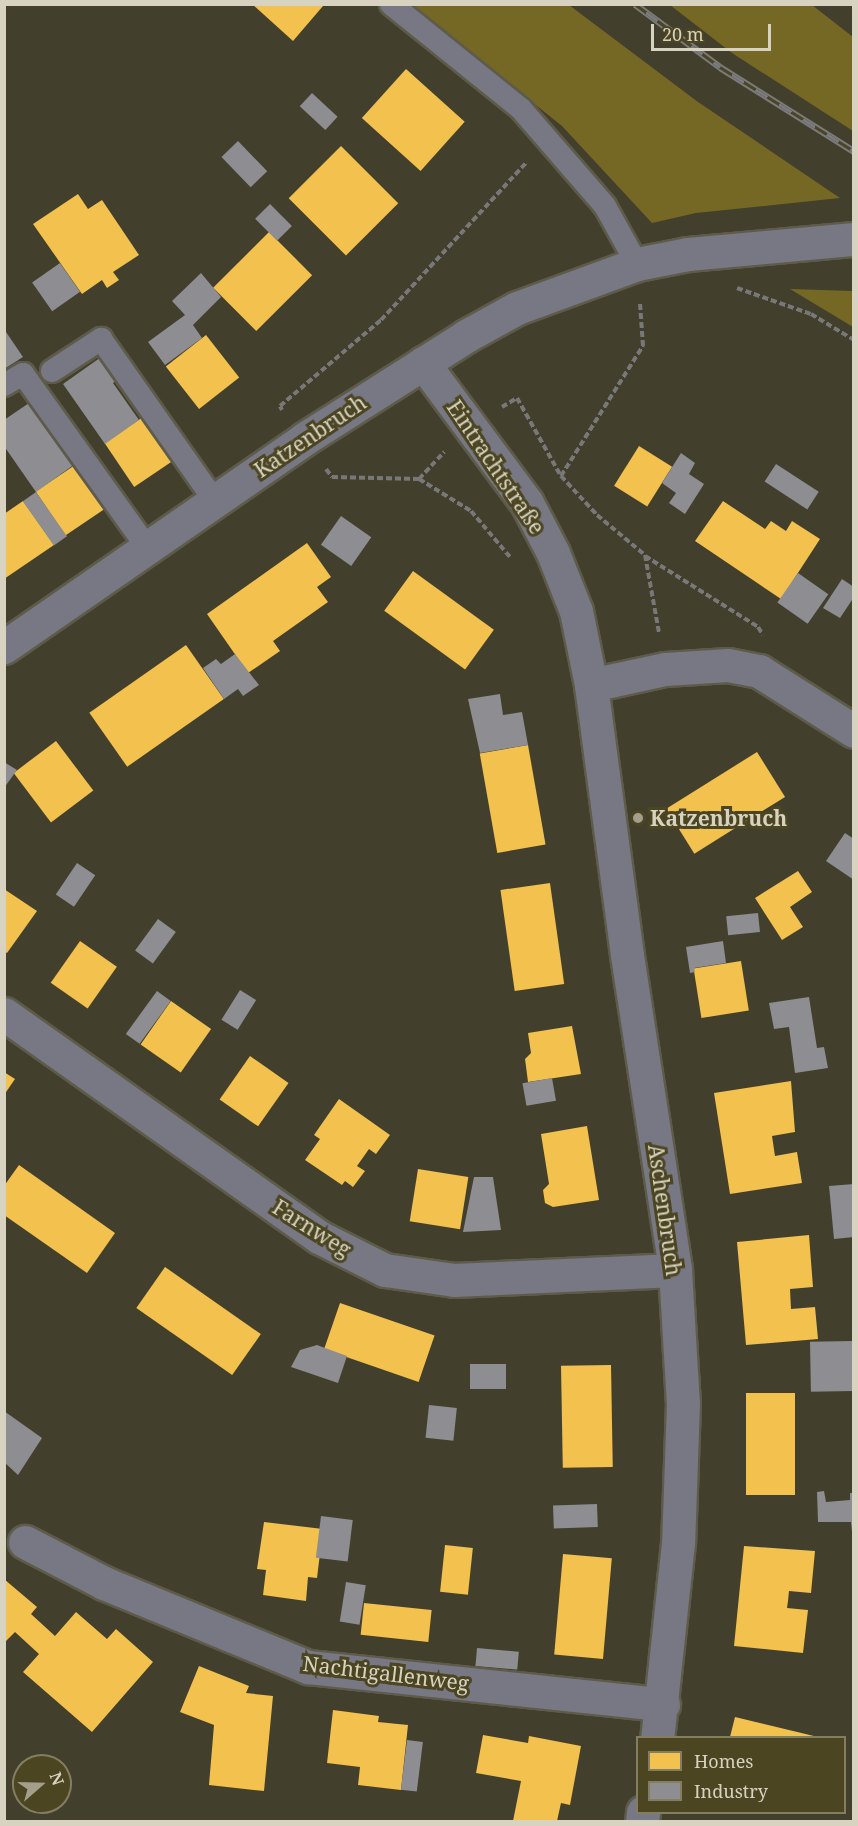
<!DOCTYPE html>
<meta charset="utf-8">
<style>
body{margin:0}
#map{position:relative;width:858px;height:1826px;overflow:hidden;background:#423f2c;font-family:"Noto Serif",serif}
div>[style]{position:absolute}
.green>*{inset:0;background:#746824}
.homes>*{inset:0;background:#f2c14e;transform-origin:0 0}
.industry>*{inset:0;background:#8d8d92;transform-origin:0 0}
.path>*{height:4px;margin-top:-2px;transform-origin:0;background:repeating-linear-gradient(90deg,#787879 0 6px,transparent 0 9px)}
.roads{filter:drop-shadow(2px 0 #5e5b4b) drop-shadow(-2px 0 #5e5b4b) drop-shadow(0 2px #5e5b4b) drop-shadow(0 -2px #5e5b4b)}
.service>*{height:22px;margin:-11px;padding:0 11px;transform-origin:11px;border-radius:11px;background:#777883}
.minor>*{height:33px;margin:-16.5px;padding:0 16.5px;transform-origin:16.5px;border-radius:16.5px;background:#777883}
.tertiary>*{height:33px;margin:-16.5px;padding:0 16.5px;transform-origin:16.5px;border-radius:16.5px;background:#777883}
.rail>*{height:7px;margin-top:-3.5px;transform-origin:0;background:repeating-linear-gradient(90deg,#4c4522 0 14px,#7b7a7c 0 28px);box-sizing:border-box;border-block:2px solid #7b7a7c}
.dots>*{width:16px;height:16px;translate:-50% -50%;box-sizing:border-box;border:3px solid #4c4522;border-radius:50%}
span{translate:-50% -50%;white-space:nowrap;text-align:center;line-height:1.15;-webkit-text-stroke:6px #4c4522;paint-order:stroke}
.street-label{font-size:21px;color:#d7d3c0}
.poi-label{font-size:21px;color:#d7d3c0;font-weight:700}
.left{translate:0 -50%;text-align:left}
.frame{position:absolute;inset:0;border:6px solid #d7d3c0;pointer-events:none}
.legend{position:absolute;left:636px;top:1736px;width:210px;height:78px;box-sizing:border-box;background:#4c4522;border:2px solid #847e61;margin:0;padding:8px 10px;list-style:none;font-size:18px;color:#d7d3c0}
.legend li{display:flex;align-items:center;gap:12px;height:30px}
.legend b{width:30px;border:2px solid #847e61}
.north{position:absolute;left:12px;top:1754px;width:60px;height:60px;box-sizing:border-box;background:#4c4522;border:2px solid #847e61;border-radius:50%;rotate:70deg;font-size:16px;font-weight:700;line-height:24px;text-align:center;color:#d7d3c0}
.north::after{content:'';display:block;margin:auto;width:21px;height:27px;background:#a39f8c;clip-path:polygon(50% 0,100% 100%,50% 72%,0 100%)}
.scale{position:absolute;left:651px;top:24px;width:120px;height:27px;box-sizing:border-box;border:3px solid #d7d3c0;border-top:0;padding-left:8px;font-size:18px;line-height:21px;white-space:nowrap;color:#d7d3c0;-webkit-text-stroke:4px #4c4522;paint-order:stroke}
</style>
<div id="map">
<div class="green">
<div style="clip-path:polygon(411px 5px,569px 5px,698px 102px,840px 198px,696px 213px,652px 223px,562px 126px)"></div>
<div style="clip-path:polygon(670px 5px,812px 5px,853px 37px,853px 131px,732px 53px)"></div>
<div style="clip-path:polygon(790px 289px,853px 291px,853px 327px)"></div>
</div>
<div class="homes">
<div style="clip-path:polygon(252px 4px,322px 4px,323px 6px,293px 41px)"></div>
<div style="left:406px;top:69px;width:79px;height:66px;rotate:42deg"></div>
<div style="left:341px;top:146px;width:81px;height:74px;rotate:45deg"></div>
<div style="clip-path:polygon(78px 194px,88px 209px,102px 200px,139px 255px,113px 272px,119px 280px,107px 288px,102px 280px,82px 294px,33px 224px)"></div>
<div style="left:269px;top:232px;width:61px;height:79px;rotate:45deg"></div>
<div style="left:206px;top:335px;width:54px;height:51px;rotate:52deg"></div>
<div style="left:146px;top:415px;width:53px;height:50px;rotate:56deg"></div>
<div style="left:639px;top:446px;width:39px;height:47px;rotate:32deg"></div>
<div style="left:78px;top:463px;width:53px;height:51px;rotate:56deg"></div>
<div style="clip-path:polygon(23px 501px,54px 545px,4px 579px,4px 514px)"></div>
<div style="clip-path:polygon(723px 501px,765px 529px,771px 521px,786px 531px,792px 521px,820px 539px,781px 599px,695px 541px)"></div>
<div style="clip-path:polygon(307px 543px,331px 577px,317px 587px,328px 602px,273px 641px,280px 651px,248px 673px,207px 614px)"></div>
<div style="left:413px;top:571px;width:100px;height:49px;rotate:36deg"></div>
<div style="left:186px;top:645px;width:66px;height:118px;rotate:55deg"></div>
<div style="left:56px;top:741px;width:62px;height:53px;rotate:53deg"></div>
<div style="left:528px;top:745px;width:101px;height:49px;rotate:80deg"></div>
<div style="left:757px;top:752px;width:53px;height:107px;rotate:58deg"></div>
<div style="clip-path:polygon(798px 871px,812px 892px,790px 907px,803px 927px,782px 940px,755px 898px)"></div>
<div style="left:550px;top:883px;width:102px;height:50px;rotate:82deg"></div>
<div style="clip-path:polygon(4px 889px,37px 911px,7px 953px,4px 951px)"></div>
<div style="left:80px;top:941px;width:45px;height:51px;rotate:35deg"></div>
<div style="left:741px;top:961px;width:50px;height:48px;rotate:81deg"></div>
<div style="left:171px;top:1001px;width:49px;height:53px;rotate:35deg"></div>
<div style="clip-path:polygon(572px 1026px,581px 1074px,528px 1082px,525px 1059px,531px 1053px,528px 1033px)"></div>
<div style="left:250px;top:1056px;width:47px;height:53px;rotate:35deg"></div>
<div style="clip-path:polygon(4px 1072px,15px 1079px,4px 1095px)"></div>
<div style="clip-path:polygon(791px 1081px,795px 1132px,772px 1136px,775px 1156px,797px 1152px,802px 1183px,730px 1194px,714px 1093px)"></div>
<div style="clip-path:polygon(339px 1099px,390px 1135px,376px 1154px,369px 1149px,357px 1166px,365px 1171px,353px 1187px,345px 1181px,342px 1185px,305px 1160px,320px 1139px,314px 1135px)"></div>
<div style="clip-path:polygon(587px 1126px,599px 1200px,553px 1207px,545px 1203px,543px 1190px,549px 1184px,541px 1134px)"></div>
<div style="clip-path:polygon(19px 1165px,115px 1233px,87px 1273px,4px 1215px,4px 1186px)"></div>
<div style="left:418px;top:1169px;width:51px;height:53px;rotate:9deg"></div>
<div style="clip-path:polygon(809px 1235px,813px 1287px,790px 1289px,791px 1309px,815px 1307px,818px 1339px,746px 1345px,737px 1242px)"></div>
<div style="left:165px;top:1267px;width:117px;height:50px;rotate:35deg"></div>
<div style="left:340px;top:1303px;width:100px;height:49px;rotate:19deg"></div>
<div style="left:611px;top:1365px;width:102px;height:50px;rotate:89deg"></div>
<div style="left:746px;top:1393px;width:49px;height:102px"></div>
<div style="clip-path:polygon(264px 1522px,323px 1529px,317px 1578px,308px 1577px,306px 1601px,263px 1595px,266px 1570px,257px 1569px)"></div>
<div style="left:445px;top:1545px;width:28px;height:47px;rotate:6deg"></div>
<div style="clip-path:polygon(744px 1546px,815px 1551px,811px 1593px,789px 1591px,788px 1601px,787px 1608px,808px 1610px,803px 1653px,734px 1646px)"></div>
<div style="left:563px;top:1554px;width:49px;height:101px;rotate:5deg"></div>
<div style="clip-path:polygon(4px 1579px,37px 1607px,31px 1614px,55px 1636px,76px 1612px,107px 1639px,116px 1629px,153px 1662px,92px 1732px,23px 1672px,39px 1654px,15px 1632px,4px 1643px)"></div>
<div style="left:364px;top:1603px;width:68px;height:32px;rotate:6deg"></div>
<div style="clip-path:polygon(199px 1666px,249px 1686px,246px 1693px,273px 1696px,264px 1791px,209px 1785px,214px 1725px,180px 1712px)"></div>
<div style="clip-path:polygon(333px 1710px,379px 1716px,378px 1722px,408px 1725px,401px 1790px,358px 1785px,360px 1767px,327px 1763px)"></div>
<div style="clip-path:polygon(735px 1717px,818px 1737px,730px 1737px)"></div>
<div style="clip-path:polygon(483px 1735px,528px 1743px,529px 1736px,581px 1746px,570px 1805px,561px 1803px,557px 1821px,513px 1821px,521px 1781px,476px 1773px)"></div>
</div>
<div class="industry">
<div style="left:312px;top:93px;width:35px;height:18px;rotate:43deg"></div>
<div style="left:238px;top:141px;width:42px;height:23px;rotate:46deg"></div>
<div style="left:270px;top:204px;width:31px;height:21px;rotate:45deg"></div>
<div style="left:60px;top:263px;width:35px;height:34px;rotate:55deg"></div>
<div style="clip-path:polygon(201px 273px,221px 297px,193px 325px,202px 338px,165px 365px,148px 342px,185px 315px,172px 301px)"></div>
<div style="clip-path:polygon(4px 329px,23px 357px,4px 369px)"></div>
<div style="clip-path:polygon(104px 355px,120px 378px,113px 383px,139px 420px,105px 444px,63px 384px)"></div>
<div style="clip-path:polygon(32px 401px,75px 464px,36px 492px,4px 446px,4px 420px)"></div>
<div style="clip-path:polygon(681px 453px,695px 463px,689px 474px,704px 484px,685px 514px,669px 503px,676px 493px,662px 483px)"></div>
<div style="left:776px;top:464px;width:51px;height:21px;rotate:33deg"></div>
<div style="left:36px;top:492px;width:54px;height:16px;rotate:55deg"></div>
<div style="left:341px;top:516px;width:37px;height:35px;rotate:35deg"></div>
<div style="left:798px;top:573px;width:37px;height:36px;rotate:35deg"></div>
<div style="clip-path:polygon(842px 579px,854px 587px,854px 597px,840px 618px,823px 608px)"></div>
<div style="clip-path:polygon(235px 654px,259px 685px,243px 696px,238px 689px,224px 699px,203px 668px,216px 659px,221px 664px)"></div>
<div style="clip-path:polygon(500px 694px,503px 715px,522px 712px,528px 745px,480px 753px,468px 699px)"></div>
<div style="clip-path:polygon(4px 762px,17px 770px,4px 788px)"></div>
<div style="clip-path:polygon(845px 833px,854px 839px,854px 880px,826px 861px)"></div>
<div style="left:77px;top:863px;width:22px;height:38px;rotate:34deg"></div>
<div style="left:758px;top:913px;width:19px;height:32px;rotate:84deg"></div>
<div style="left:158px;top:919px;width:22px;height:39px;rotate:36deg"></div>
<div style="clip-path:polygon(723px 941px,726px 963px,694px 968px,695px 972px,690px 973px,686px 947px)"></div>
<div style="left:240px;top:990px;width:19px;height:35px;rotate:32deg"></div>
<div style="left:157px;top:991px;width:17px;height:53px;rotate:36deg"></div>
<div style="clip-path:polygon(809px 997px,817px 1048px,824px 1047px,828px 1068px,795px 1073px,789px 1027px,774px 1029px,769px 1003px)"></div>
<div style="left:552px;top:1078px;width:23px;height:30px;rotate:80deg"></div>
<div style="clip-path:polygon(474px 1177px,493px 1177px,501px 1230px,463px 1232px)"></div>
<div style="clip-path:polygon(854px 1184px,854px 1237px,834px 1239px,829px 1186px)"></div>
<div style="left:853px;top:1341px;width:50px;height:43px;rotate:89deg"></div>
<div style="clip-path:polygon(317px 1345px,347px 1356px,338px 1383px,291px 1367px,300px 1350px)"></div>
<div style="left:470px;top:1364px;width:36px;height:25px"></div>
<div style="left:429px;top:1405px;width:28px;height:33px;rotate:6deg"></div>
<div style="clip-path:polygon(4px 1411px,42px 1438px,18px 1475px,4px 1462px)"></div>
<div style="clip-path:polygon(824px 1491px,826px 1502px,850px 1500px,850px 1493px,854px 1493px,854px 1551px,851px 1522px,818px 1522px,817px 1492px)"></div>
<div style="left:597px;top:1504px;width:23px;height:44px;rotate:88deg"></div>
<div style="left:321px;top:1516px;width:32px;height:42px;rotate:7deg"></div>
<div style="left:346px;top:1582px;width:20px;height:40px;rotate:9deg"></div>
<div style="left:477px;top:1648px;width:42px;height:18px;rotate:5deg"></div>
<div style="left:407px;top:1740px;width:16px;height:50px;rotate:7deg"></div>
</div>
<div class="path">
<div style="left:737px;top:288px;width:78px;rotate:19.4deg"></div>
<div style="left:811px;top:314px;width:50px;rotate:31.2deg"></div>
<div style="left:502px;top:407px;width:17px;rotate:-31deg"></div>
<div style="left:517px;top:398px;width:90px;rotate:60.6deg"></div>
<div style="left:561px;top:476px;width:53px;rotate:47.3deg"></div>
<div style="left:597px;top:515px;width:62px;rotate:39.8deg"></div>
<div style="left:645px;top:555px;width:79px;rotate:79.8deg"></div>
<div style="left:282px;top:410px;width:4px;rotate:-117deg"></div>
<div style="left:280px;top:406px;width:133px;rotate:-40.4deg"></div>
<div style="left:381px;top:320px;width:215px;rotate:-47.3deg"></div>
<div style="left:326px;top:469px;width:10px;rotate:53deg"></div>
<div style="left:332px;top:477px;width:87px;rotate:1.3deg"></div>
<div style="left:419px;top:479px;width:37px;rotate:-47deg"></div>
<div style="left:561px;top:476px;width:154px;rotate:-57.8deg"></div>
<div style="left:643px;top:346px;width:43px;rotate:-94deg"></div>
<div style="left:419px;top:479px;width:61px;rotate:31.6deg"></div>
<div style="left:471px;top:511px;width:60px;rotate:49.7deg"></div>
<div style="left:645px;top:556px;width:133px;rotate:32.1deg"></div>
<div style="left:758px;top:627px;width:9px;rotate:58deg"></div>
</div>
<div class="roads">
<div class="service">
<div style="left:391px;top:4px;width:167px;rotate:38.9deg"></div>
<div style="left:521px;top:109px;width:128px;rotate:49.1deg"></div>
<div style="left:605px;top:206px;width:66px;rotate:61.1deg"></div>
<div style="left:52px;top:371px;width:59px;rotate:-33.1deg"></div>
<div style="left:101px;top:339px;width:198px;rotate:54.9deg"></div>
<div style="left:4px;top:385px;width:22px;rotate:-30deg"></div>
<div style="left:23px;top:374px;width:213px;rotate:54.4deg"></div>
</div>
<div class="minor">
<div style="left:591px;top:685px;width:76px;rotate:-12.2deg"></div>
<div style="left:665px;top:669px;width:63px;rotate:-3.6deg"></div>
<div style="left:728px;top:665px;width:32px;rotate:11deg"></div>
<div style="left:759px;top:671px;width:112px;rotate:32.3deg"></div>
<div style="left:4px;top:1014px;width:386px;rotate:35.3deg"></div>
<div style="left:319px;top:1237px;width:74px;rotate:26.6deg"></div>
<div style="left:385px;top:1270px;width:70px;rotate:8.2deg"></div>
<div style="left:454px;top:1280px;width:221px;rotate:-2.6deg"></div>
<div style="left:25px;top:1542px;width:89px;rotate:27.4deg"></div>
<div style="left:104px;top:1583px;width:221px;rotate:22.4deg"></div>
<div style="left:308px;top:1667px;width:357px;rotate:6deg"></div>
</div>
<div class="tertiary">
<div style="left:423px;top:363px;width:174px;rotate:53.4deg"></div>
<div style="left:527px;top:503px;width:56px;rotate:62.5deg"></div>
<div style="left:553px;top:553px;width:62px;rotate:68.4deg"></div>
<div style="left:576px;top:611px;width:76px;rotate:78.5deg"></div>
<div style="left:591px;top:685px;width:272px;rotate:82.4deg"></div>
<div style="left:627px;top:955px;width:319px;rotate:81.3deg"></div>
<div style="left:675px;top:1270px;width:133px;rotate:86.6deg"></div>
<div style="left:683px;top:1403px;width:140px;rotate:92deg"></div>
<div style="left:678px;top:1543px;width:196px;rotate:96.1deg"></div>
<div style="left:4px;top:647px;width:365px;rotate:-34.7deg"></div>
<div style="left:304px;top:439px;width:192px;rotate:-32.4deg"></div>
<div style="left:466px;top:336px;width:58px;rotate:-28.8deg"></div>
<div style="left:517px;top:308px;width:128px;rotate:-20.1deg"></div>
<div style="left:637px;top:264px;width:52px;rotate:-11.1deg"></div>
<div style="left:688px;top:254px;width:167px;rotate:-5.2deg"></div>
<div style="left:642px;top:1822px;width:10px;rotate:-84deg"></div>
</div>
</div>
<div class="rail">
<div style="left:635px;top:4px;width:106px;rotate:36.5deg"></div>
<div style="left:720px;top:67px;width:158px;rotate:32.1deg"></div>
</div>
<div class="dots">
<div style="left:638px;top:818px;background:#a39f8c"></div>
</div>
<div class="street-label">
<span style="left:310px;top:436px;rotate:-34deg">Katzenbruch</span>
<span style="left:496px;top:467px;rotate:56deg">Eintrachtstraße</span>
<span style="left:665px;top:1210px;rotate:82deg">Aschenbruch</span>
<span style="left:312px;top:1228px;rotate:32deg">Farnweg</span>
<span style="left:386px;top:1673px;rotate:7deg">Nachtigallenweg</span>
</div>
<div class="poi-label">
<span class="left" style="left:650px;top:818px">Katzenbruch</span>
</div>
<div class="frame"></div>
<ul class="legend">
<li><b style="height:16px;background:#f2c14e"></b>Homes</li>
<li><b style="height:16px;background:#8d8d92"></b>Industry</li>
</ul>
<div class="north">N</div>
<div class="scale">20 m</div>
</div>
